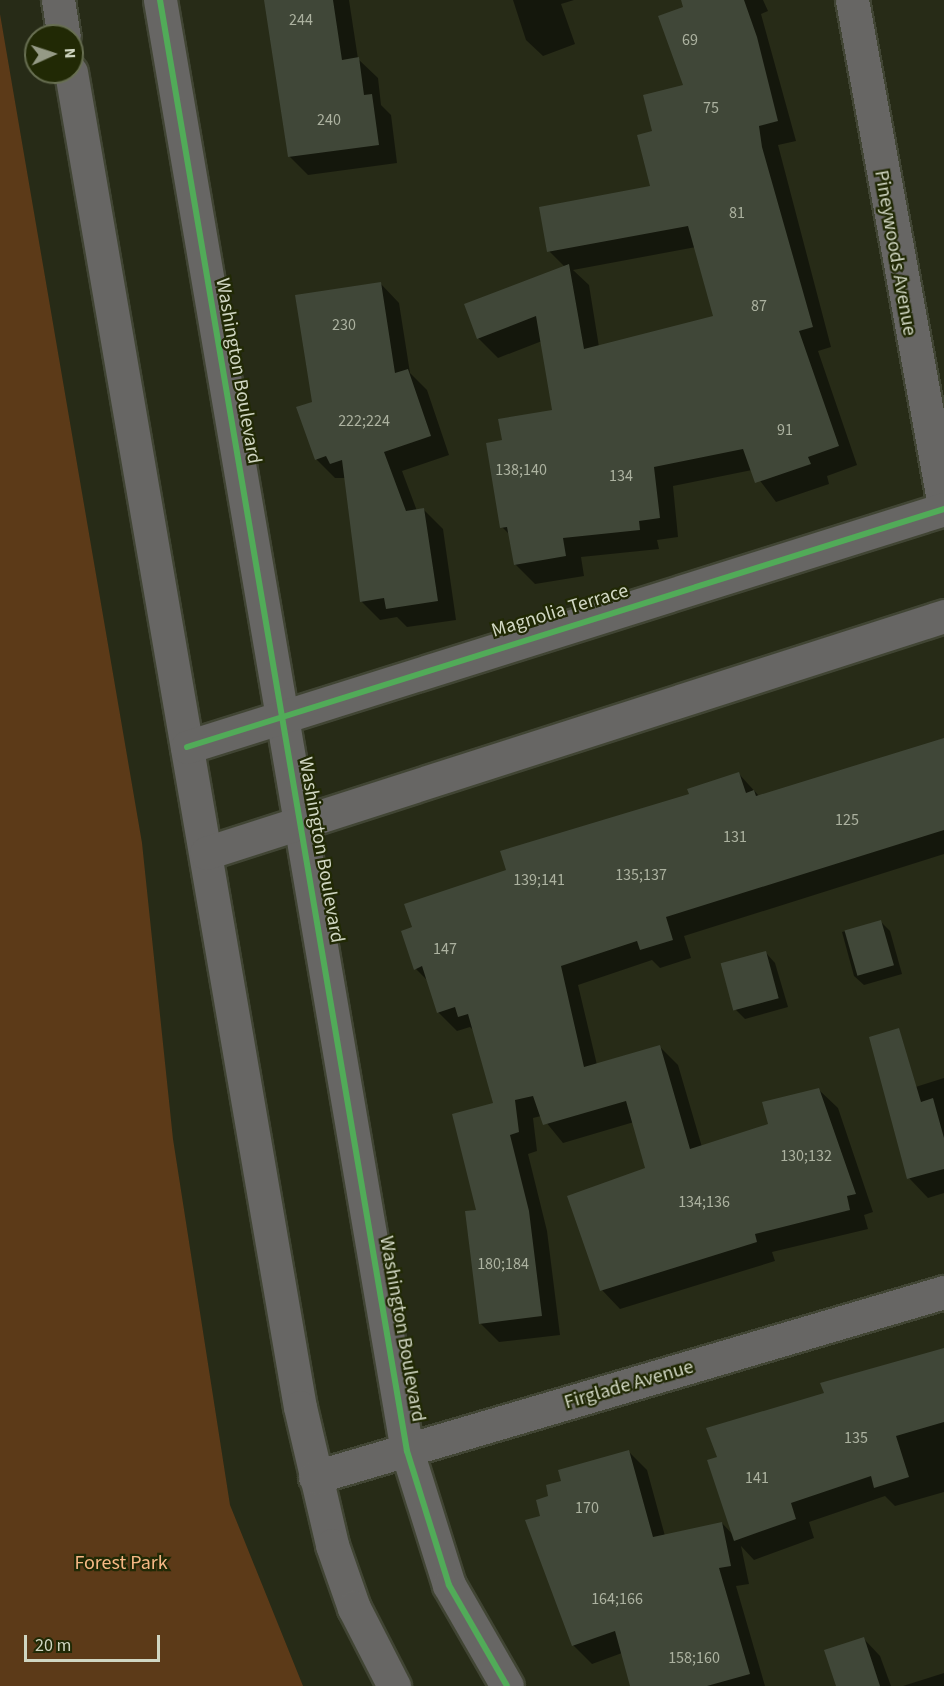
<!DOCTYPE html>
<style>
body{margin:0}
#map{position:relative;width:944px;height:1686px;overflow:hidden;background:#272b17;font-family:"Source Sans 3",sans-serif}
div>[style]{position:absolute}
.green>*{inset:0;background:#5c3a18}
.shadow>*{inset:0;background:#0007}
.building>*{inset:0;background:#404738;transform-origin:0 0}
.roads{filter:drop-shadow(2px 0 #414534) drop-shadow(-2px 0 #414534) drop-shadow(0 2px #414534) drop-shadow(0 -2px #414534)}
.minor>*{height:33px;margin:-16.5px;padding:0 16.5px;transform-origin:16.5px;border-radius:16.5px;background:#676664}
.cycleway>*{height:6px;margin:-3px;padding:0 3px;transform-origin:3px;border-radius:3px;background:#51ab58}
span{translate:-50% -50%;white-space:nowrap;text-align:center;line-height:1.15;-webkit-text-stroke:4.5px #212905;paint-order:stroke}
.number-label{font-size:16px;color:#acb2a0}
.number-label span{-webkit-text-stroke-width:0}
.street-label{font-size:20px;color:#d0d6c2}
.park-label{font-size:20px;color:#f6b885}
.north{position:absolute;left:24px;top:24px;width:60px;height:60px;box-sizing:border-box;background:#212905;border:2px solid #676e51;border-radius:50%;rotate:87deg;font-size:16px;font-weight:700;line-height:24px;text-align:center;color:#d0d6c2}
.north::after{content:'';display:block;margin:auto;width:21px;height:27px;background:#959a86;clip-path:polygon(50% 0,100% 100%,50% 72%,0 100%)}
.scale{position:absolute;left:24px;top:1635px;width:136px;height:27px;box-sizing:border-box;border:3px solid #d0d6c2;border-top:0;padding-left:8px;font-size:18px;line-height:21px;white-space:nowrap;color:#d0d6c2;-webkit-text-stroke:4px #212905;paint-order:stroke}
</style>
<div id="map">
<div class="green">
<div style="clip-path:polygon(0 14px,142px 843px,173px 1139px,230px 1505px,303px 1686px,0 1686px)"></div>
</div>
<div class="shadow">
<div style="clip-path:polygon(266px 0,349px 0,358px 59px,378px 78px,381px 105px,391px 115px,397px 163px,308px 175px,289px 156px)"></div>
<div style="clip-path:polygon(513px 0,574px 0,561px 4px,575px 44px,543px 56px,526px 40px)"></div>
<div style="clip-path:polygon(evenodd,683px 0,763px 0,768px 11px,761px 14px,796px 141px,778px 145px,831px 347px,818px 351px,857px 465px,827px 476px,829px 484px,776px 502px,752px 470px,673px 486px,678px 537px,657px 540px,659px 549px,581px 557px,584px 576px,535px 584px,515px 564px,511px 536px,502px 527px,504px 442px,554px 411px,542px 341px,498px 358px,478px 338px,565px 267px,549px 251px,652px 187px,654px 133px,685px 86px,683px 0,696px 247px,715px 318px,599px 347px,589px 285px,573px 270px,696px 247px)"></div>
<div style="clip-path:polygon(380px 283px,399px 303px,410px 373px,427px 390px,449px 455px,402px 471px,417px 511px,424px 510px,443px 529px,456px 620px,407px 627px,397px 617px,380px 620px,361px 601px,346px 478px,335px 478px,316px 459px,313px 403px)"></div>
<div style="clip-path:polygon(944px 740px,944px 854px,684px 936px,691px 958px,660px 968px,652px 960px,578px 985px,597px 1065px,660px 1047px,678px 1065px,702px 1147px,769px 1125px,819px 1090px,838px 1108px,873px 1212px,864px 1215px,868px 1229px,772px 1252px,775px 1261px,620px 1309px,602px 1290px,646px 1169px,634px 1122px,563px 1143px,541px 1116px,533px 1118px,537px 1151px,528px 1154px,547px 1231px,560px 1335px,499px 1342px,480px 1323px,478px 1211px,495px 1104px,474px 1031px,470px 1027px,457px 1031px,438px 1012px,428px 981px,416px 969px,414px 928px,508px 871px,739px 774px,759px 796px)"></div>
<div style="clip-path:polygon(880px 921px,890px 931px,902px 974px,864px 985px,854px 976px,842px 932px)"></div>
<div style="clip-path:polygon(766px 953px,775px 963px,788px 1007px,745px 1019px,735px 1009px)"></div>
<div style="clip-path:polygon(944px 1078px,944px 1193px,928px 1198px,909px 1178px,887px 1096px)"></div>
<div style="clip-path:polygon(944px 1349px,944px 1492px,895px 1506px,885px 1496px,809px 1522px,814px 1538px,754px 1560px,741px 1546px,749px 1584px,736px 1586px,765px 1686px,632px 1686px,622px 1653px,592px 1664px,573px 1645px,542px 1517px,563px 1482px,629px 1452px,647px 1470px,665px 1536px,722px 1523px,734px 1536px,719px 1458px,826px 1394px)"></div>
<div style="clip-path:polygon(864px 1639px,880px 1656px,891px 1686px,837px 1686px)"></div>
<div style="clip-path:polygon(944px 1673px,944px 1686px,903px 1686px)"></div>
</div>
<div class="building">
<div style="clip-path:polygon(264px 0,333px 0,342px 60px,359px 57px,364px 95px,372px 94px,379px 145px,288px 157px)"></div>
<div style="clip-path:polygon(681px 0,744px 0,757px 37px,778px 121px,759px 126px,762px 147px,813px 327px,799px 331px,839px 446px,808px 457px,811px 464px,755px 483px,743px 449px,654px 467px,660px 518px,639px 521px,640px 530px,563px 538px,566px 556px,514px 565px,507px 527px,500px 528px,486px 443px,502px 440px,498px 419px,552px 410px,536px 316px,477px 339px,464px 304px,569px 264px,584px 349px,713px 316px,688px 226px,547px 252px,539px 207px,650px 186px,637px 135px,652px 131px,643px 95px,683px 85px,658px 16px,683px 7px)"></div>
<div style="clip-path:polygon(381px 282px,395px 373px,408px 369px,431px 436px,384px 452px,406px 511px,424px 508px,438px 601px,386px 609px,384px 598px,360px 602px,342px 460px,330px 464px,326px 456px,315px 460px,296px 407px,312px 402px,295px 295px)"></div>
<div style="clip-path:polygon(944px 738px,944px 830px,666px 917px,673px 940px,640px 950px,637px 941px,561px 966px,584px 1067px,660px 1045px,690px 1149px,768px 1124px,762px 1102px,819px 1088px,856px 1194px,847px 1196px,850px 1210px,755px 1234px,757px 1242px,600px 1291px,567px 1196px,645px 1168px,626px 1101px,543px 1125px,533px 1096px,515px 1100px,519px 1132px,510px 1135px,529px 1211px,542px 1316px,479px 1324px,465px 1211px,476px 1210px,452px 1114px,493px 1103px,468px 1014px,458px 1017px,455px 1007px,437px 1013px,422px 966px,414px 970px,401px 931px,412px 927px,404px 904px,506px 870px,500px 851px,689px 794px,687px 789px,739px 772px,746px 793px,754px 790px,756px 796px)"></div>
<div style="left:881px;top:920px;width:47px;height:38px;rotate:74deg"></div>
<div style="left:766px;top:951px;width:49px;height:47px;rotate:75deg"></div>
<div style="clip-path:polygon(899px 1028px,921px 1102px,933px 1098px,944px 1138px,944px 1169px,907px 1179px,869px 1037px)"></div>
<div style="clip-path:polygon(944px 1348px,944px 1422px,896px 1436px,909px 1477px,874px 1488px,871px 1476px,791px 1503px,796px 1519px,734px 1541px,707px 1460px,717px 1457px,706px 1428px,824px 1393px,820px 1383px)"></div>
<div style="clip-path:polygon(629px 1450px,653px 1537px,722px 1522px,731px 1566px,719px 1568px,750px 1674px,707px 1686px,630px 1686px,615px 1631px,572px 1646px,525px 1520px,540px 1516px,536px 1500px,548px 1496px,546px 1485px,561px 1481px,558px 1470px)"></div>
<div style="clip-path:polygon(864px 1637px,880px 1686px,836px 1686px,824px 1650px)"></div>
</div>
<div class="roads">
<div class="minor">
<div style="left:58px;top:0;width:36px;rotate:81deg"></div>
<div style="left:160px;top:0;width:1472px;rotate:80.34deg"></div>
<div style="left:407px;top:1451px;width:140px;rotate:72.6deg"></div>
<div style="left:449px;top:1585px;width:116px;rotate:60.1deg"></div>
<div style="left:852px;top:0;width:513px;rotate:79.68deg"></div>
<div style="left:71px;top:72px;width:1354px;rotate:80.27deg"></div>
<div style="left:300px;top:1407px;width:142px;rotate:76.9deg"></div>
<div style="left:332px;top:1545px;width:67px;rotate:70.8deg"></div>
<div style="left:354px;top:1608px;width:88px;rotate:62.9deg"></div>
<div style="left:187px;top:747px;width:794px;rotate:-17.45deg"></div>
<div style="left:206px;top:853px;width:775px;rotate:-17.8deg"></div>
<div style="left:315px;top:1477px;width:656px;rotate:-16.39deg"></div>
</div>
</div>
<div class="cycleway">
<div style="left:160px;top:0;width:1472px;rotate:80.34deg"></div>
<div style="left:407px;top:1451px;width:140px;rotate:72.6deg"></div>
<div style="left:449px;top:1585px;width:116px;rotate:60.1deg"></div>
<div style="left:187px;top:747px;width:794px;rotate:-17.45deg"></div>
</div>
<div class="number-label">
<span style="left:301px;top:20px">244</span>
<span style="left:690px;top:40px">69</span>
<span style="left:711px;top:108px">75</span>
<span style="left:329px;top:120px">240</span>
<span style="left:737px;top:213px">81</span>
<span style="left:759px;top:306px">87</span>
<span style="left:344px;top:325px">230</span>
<span style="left:364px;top:421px">222;224</span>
<span style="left:785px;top:430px">91</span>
<span style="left:521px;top:470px">138;140</span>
<span style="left:621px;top:476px">134</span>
<span style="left:847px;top:820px">125</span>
<span style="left:735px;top:837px">131</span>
<span style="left:641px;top:875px">135;137</span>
<span style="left:539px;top:880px">139;141</span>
<span style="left:445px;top:949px">147</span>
<span style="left:806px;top:1156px">130;132</span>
<span style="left:704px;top:1202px">134;136</span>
<span style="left:503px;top:1264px">180;184</span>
<span style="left:856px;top:1438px">135</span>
<span style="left:757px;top:1478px">141</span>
<span style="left:587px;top:1508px">170</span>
<span style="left:617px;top:1599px">164;166</span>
<span style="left:694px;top:1658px">158;160</span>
</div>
<div class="street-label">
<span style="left:895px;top:253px;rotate:80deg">Pineywoods Avenue</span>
<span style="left:238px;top:371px;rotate:80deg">Washington Boulevard</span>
<span style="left:560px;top:611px;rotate:-17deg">Magnolia Terrace</span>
<span style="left:321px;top:850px;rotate:80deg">Washington Boulevard</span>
<span style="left:402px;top:1329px;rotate:80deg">Washington Boulevard</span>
<span style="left:629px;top:1385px;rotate:-16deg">Firglade Avenue</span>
</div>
<div class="park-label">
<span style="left:121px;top:1563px">Forest Park</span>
</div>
<div class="north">N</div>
<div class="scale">20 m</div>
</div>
